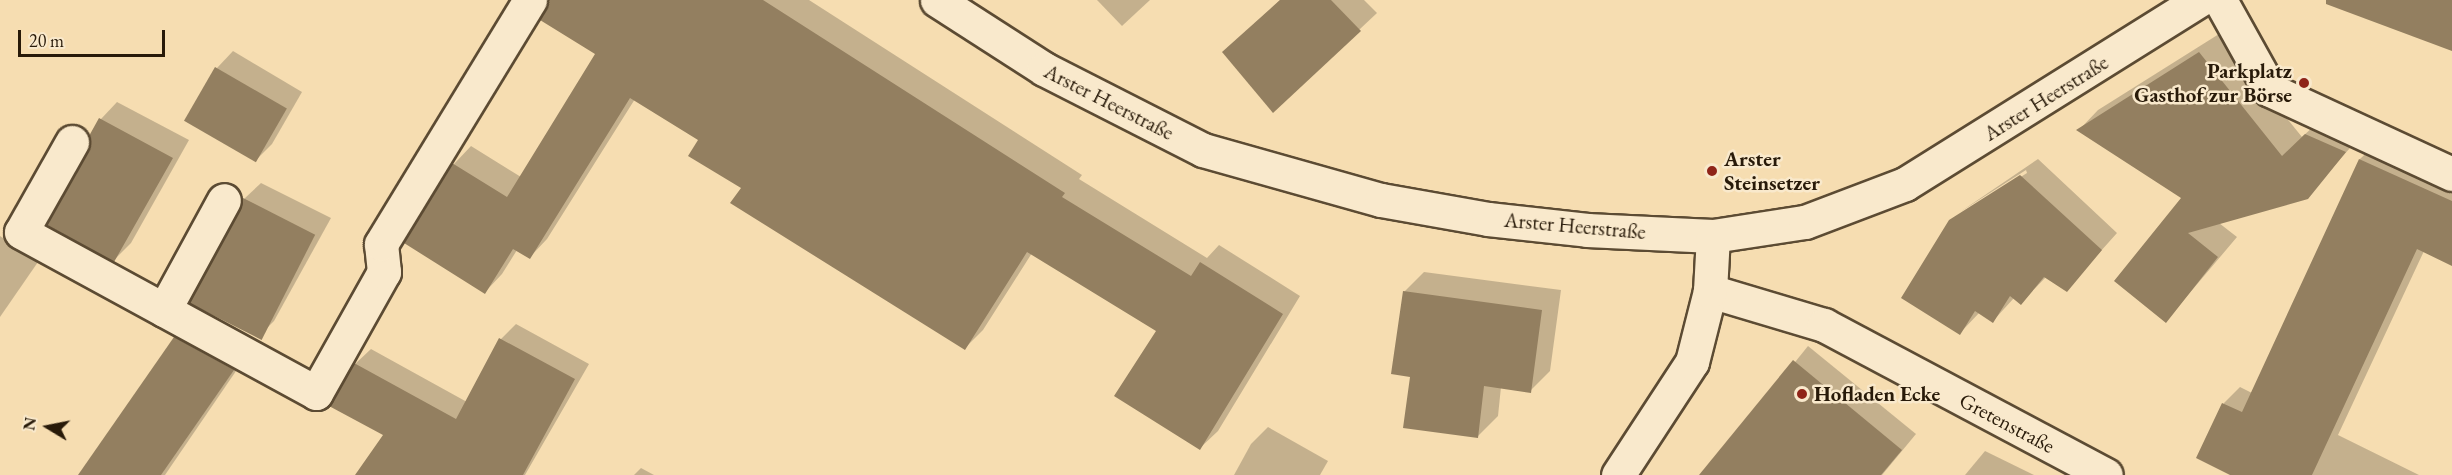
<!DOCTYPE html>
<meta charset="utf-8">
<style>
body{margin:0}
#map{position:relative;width:2452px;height:475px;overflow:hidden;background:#f6ddb1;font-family:"EB Garamond",serif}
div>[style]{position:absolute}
.shadow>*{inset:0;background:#0003}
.building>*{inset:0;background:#937f60;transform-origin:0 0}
.roads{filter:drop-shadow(2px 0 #5c4b33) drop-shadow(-2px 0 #5c4b33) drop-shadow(0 2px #5c4b33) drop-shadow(0 -2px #5c4b33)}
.minor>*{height:33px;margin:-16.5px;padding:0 16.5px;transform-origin:16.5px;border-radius:16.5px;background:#f9e9cc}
.dots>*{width:16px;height:16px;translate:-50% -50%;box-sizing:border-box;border:3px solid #f9e9cc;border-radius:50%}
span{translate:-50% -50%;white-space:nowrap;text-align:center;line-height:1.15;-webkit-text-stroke:5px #f9e9cc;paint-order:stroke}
.poi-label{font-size:21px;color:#281a09;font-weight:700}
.right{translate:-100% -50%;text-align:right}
.left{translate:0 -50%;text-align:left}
.street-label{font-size:21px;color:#281a09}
.north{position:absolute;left:18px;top:397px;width:60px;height:60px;-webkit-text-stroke:4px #f9e9cc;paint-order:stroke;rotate:280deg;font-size:16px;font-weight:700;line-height:24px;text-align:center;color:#281a09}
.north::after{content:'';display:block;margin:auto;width:21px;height:27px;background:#281a09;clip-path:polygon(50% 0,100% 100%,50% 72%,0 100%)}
.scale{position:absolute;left:18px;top:30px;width:147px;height:27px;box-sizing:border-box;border:3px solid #281a09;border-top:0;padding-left:8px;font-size:18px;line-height:21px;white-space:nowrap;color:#281a09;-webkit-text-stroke:4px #f9e9cc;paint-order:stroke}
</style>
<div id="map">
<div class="shadow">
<div style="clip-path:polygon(550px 0,809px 0,1082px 175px,1079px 179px,1207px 258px,1219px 245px,1300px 296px,1218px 431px,1200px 448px,1158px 331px,1032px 253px,983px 330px,965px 348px,743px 187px,700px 139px,635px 99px,547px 239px,530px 257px,517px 250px,502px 274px,485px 292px,454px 164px,471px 146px,521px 177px,597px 54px)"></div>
<div style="clip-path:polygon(1097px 0,1150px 0,1122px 26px)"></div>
<div style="clip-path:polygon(1280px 0,1364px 0,1377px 13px,1273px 111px,1224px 52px)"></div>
<div style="clip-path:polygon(2219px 34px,2302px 137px,2326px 115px,2364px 132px,2307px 197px,2219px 223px,2237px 237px,2166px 321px,2183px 198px,2079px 130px,2098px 110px)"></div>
<div style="clip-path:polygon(233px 51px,302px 92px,272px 144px,255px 161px,217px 68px)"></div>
<div style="clip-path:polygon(117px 102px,189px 140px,131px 243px,114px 260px,101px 119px)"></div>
<div style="clip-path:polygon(2377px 143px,2452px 178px,2452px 264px,2424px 251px,2338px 435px,2419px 475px,2234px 475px,2198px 458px,2224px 403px,2240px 387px,2252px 393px,2360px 159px)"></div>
<div style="clip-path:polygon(2038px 159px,2117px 233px,2066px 290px,2046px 277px,2021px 303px,2014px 298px,1993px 321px,1980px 312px,1960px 333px,1951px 221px,2027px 173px,2026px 170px,1960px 212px)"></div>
<div style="clip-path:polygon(261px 183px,331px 218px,274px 321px,257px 338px,244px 199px)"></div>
<div style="clip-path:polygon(0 236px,38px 262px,0 317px)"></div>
<div style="clip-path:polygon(1424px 272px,1561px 290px,1550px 371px,1530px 391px,1501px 387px,1498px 416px,1477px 437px,1412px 375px,1404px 292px)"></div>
<div style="clip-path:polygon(192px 321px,249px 352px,165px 475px,80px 475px,175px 338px)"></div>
<div style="clip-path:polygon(516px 324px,589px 364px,525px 475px,357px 475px,385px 435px,355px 364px,371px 349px,467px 402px,501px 339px)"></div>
<div style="clip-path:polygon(1808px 346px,1916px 434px,1882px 475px,1704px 475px)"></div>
<div style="clip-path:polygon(1268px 427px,1328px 461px,1320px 475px,1234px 475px,1251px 444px)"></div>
<div style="clip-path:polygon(1985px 451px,2034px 475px,1965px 475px)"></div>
<div style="clip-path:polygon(641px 468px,654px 475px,634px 475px)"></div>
</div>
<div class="building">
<div style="clip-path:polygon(549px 0,763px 0,1065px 193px,1062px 197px,1191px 276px,1200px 262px,1283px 314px,1200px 450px,1114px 396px,1156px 331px,1027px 252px,965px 350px,730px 203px,741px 188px,688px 156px,698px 140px,630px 98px,530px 259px,513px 249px,485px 294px,404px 243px,452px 163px,507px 197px,595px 54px,540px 20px)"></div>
<div style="clip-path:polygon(1280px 0,1331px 0,1361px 31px,1273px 113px,1222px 52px)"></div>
<div style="clip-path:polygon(2326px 0,2452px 0,2452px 51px,2326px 4px)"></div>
<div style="clip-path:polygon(2199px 52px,2282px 156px,2305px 134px,2346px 152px,2308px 199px,2188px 233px,2218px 257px,2166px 323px,2114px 281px,2181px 198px,2076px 130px)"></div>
<div style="left:215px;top:67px;width:83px;height:62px;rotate:30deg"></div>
<div style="clip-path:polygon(99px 118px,173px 158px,114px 262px,47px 225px,88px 151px,89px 136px)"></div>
<div style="clip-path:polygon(2359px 159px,2452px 201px,2452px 266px,2417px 249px,2312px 475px,2230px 475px,2196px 458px,2222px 403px,2242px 412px)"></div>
<div style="clip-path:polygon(2020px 175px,2102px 250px,2067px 292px,2044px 277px,2021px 305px,2010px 296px,1993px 323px,1975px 311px,1960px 335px,1901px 298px,1949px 220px)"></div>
<div style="left:243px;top:198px;width:81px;height:118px;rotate:27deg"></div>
<div style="clip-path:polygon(1403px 291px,1542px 310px,1531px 393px,1484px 386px,1478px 438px,1403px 428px,1410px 377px,1391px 374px)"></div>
<div style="clip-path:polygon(174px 337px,234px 370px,161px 475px,78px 475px)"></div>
<div style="clip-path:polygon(499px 338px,575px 379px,523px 475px,355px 475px,383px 435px,329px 406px,354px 363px,456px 419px)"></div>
<div style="clip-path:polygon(1793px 360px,1902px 450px,1881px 475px,1699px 475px)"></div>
</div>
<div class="roads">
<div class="minor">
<div style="left:937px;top:0;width:127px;rotate:32.8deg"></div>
<div style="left:1044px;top:69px;width:178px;rotate:27deg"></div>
<div style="left:1203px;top:150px;width:185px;rotate:15.7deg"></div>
<div style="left:1381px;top:200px;width:109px;rotate:10.1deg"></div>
<div style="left:1488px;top:219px;width:100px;rotate:6.3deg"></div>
<div style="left:1587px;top:230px;width:126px;rotate:2.7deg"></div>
<div style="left:1713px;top:236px;width:93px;rotate:-8.7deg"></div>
<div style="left:1805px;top:222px;width:107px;rotate:-20.8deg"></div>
<div style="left:1905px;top:184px;width:348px;rotate:-32deg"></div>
<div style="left:2220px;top:0;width:103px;rotate:60.9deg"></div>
<div style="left:2270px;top:90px;width:200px;rotate:24.8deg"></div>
<div style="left:72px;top:142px;width:103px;rotate:119.5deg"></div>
<div style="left:21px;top:232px;width:336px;rotate:28.6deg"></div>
<div style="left:316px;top:393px;width:139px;rotate:-60.7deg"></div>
<div style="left:384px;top:272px;width:28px;rotate:-96deg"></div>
<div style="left:381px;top:244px;width:286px;rotate:-58.6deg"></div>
<div style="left:1710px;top:291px;width:119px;rotate:16.6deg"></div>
<div style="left:1824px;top:325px;width:319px;rotate:28deg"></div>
<div style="left:164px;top:310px;width:125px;rotate:-61.4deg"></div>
<div style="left:1618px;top:475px;width:135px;rotate:-56.8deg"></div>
<div style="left:1692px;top:362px;width:73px;rotate:-75.8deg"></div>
<div style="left:1710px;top:291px;width:55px;rotate:-86.9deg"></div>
</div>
</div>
<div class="dots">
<div style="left:2304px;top:83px;background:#8f2418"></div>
<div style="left:1712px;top:171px;background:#8f2418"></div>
<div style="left:1802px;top:394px;background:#8f2418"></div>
</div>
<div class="poi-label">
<span class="right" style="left:2292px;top:83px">Parkplatz<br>Gasthof zur Börse</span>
<span class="left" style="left:1724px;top:171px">Arster<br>Steinsetzer</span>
<span class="left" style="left:1814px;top:394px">Hofladen Ecke</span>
</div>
<div class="street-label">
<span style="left:2046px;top:98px;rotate:-32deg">Arster Heerstraße</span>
<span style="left:1109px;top:102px;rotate:27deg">Arster Heerstraße</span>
<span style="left:1575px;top:226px;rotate:5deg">Arster Heerstraße</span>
<span style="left:2007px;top:423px;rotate:28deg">Gretenstraße</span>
</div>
<div class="north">N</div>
<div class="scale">20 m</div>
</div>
